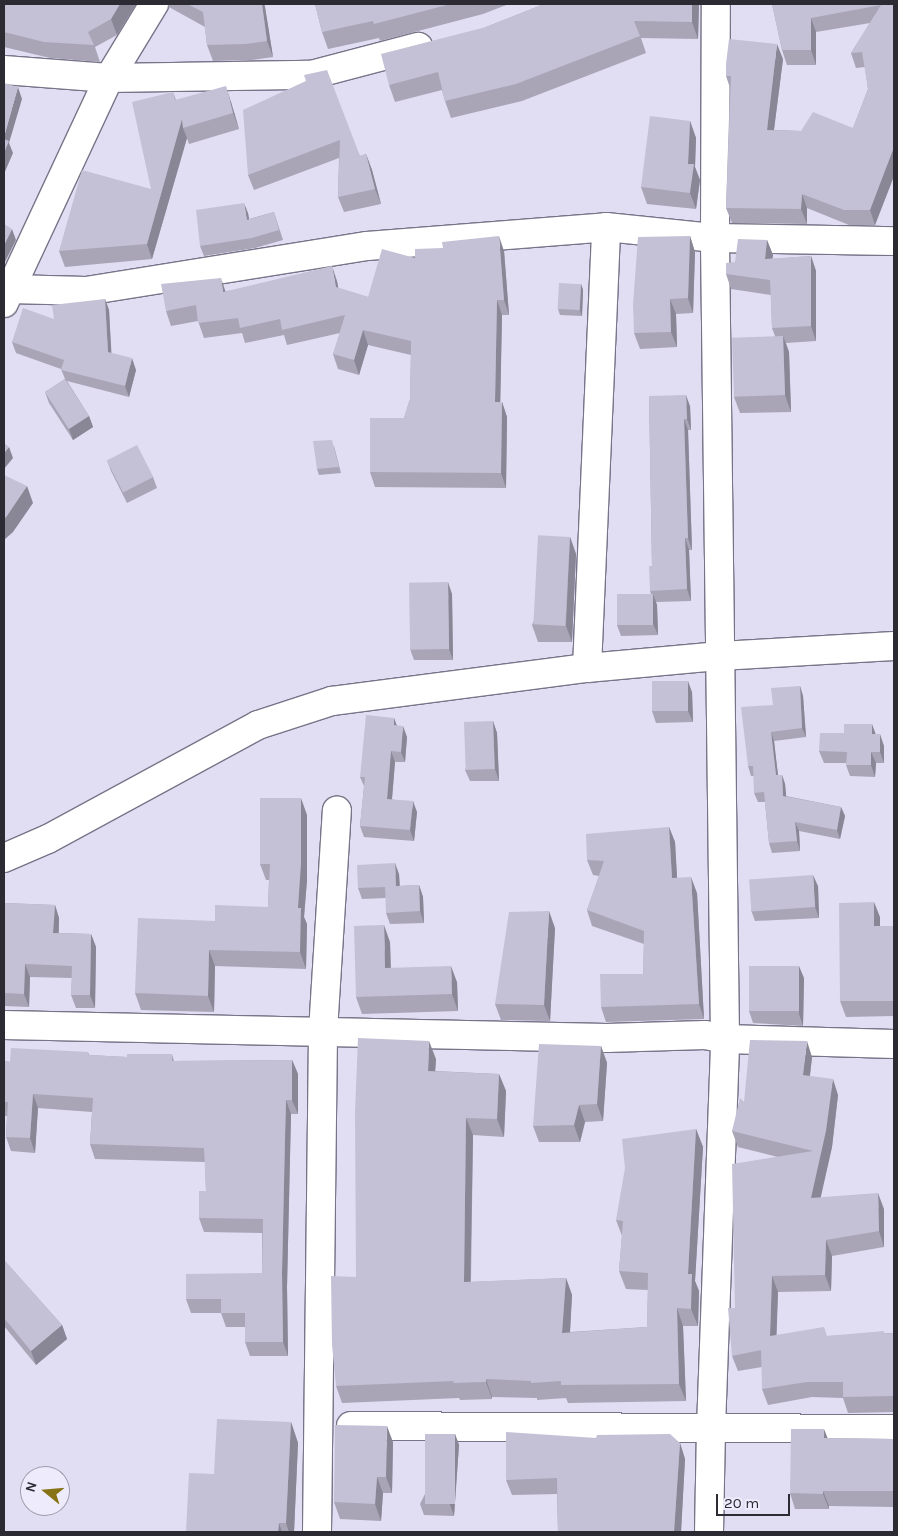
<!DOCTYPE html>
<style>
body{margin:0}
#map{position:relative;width:898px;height:1536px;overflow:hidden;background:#e1ddf3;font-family:Karla,sans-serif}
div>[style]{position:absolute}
.roads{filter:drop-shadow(1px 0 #787488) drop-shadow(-1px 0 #787488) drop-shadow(0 1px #787488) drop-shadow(0 -1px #787488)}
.minor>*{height:28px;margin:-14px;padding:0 14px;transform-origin:14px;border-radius:14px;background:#fff}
.tertiary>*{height:28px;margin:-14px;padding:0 14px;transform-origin:14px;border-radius:14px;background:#fff}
.wall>*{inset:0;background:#a9a5b7}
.shaded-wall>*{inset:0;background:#898695}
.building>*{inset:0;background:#c4c0d5;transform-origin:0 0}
span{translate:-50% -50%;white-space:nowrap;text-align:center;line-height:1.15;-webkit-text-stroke:5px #eeebfd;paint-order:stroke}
.frame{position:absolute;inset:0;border:5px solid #2c2b33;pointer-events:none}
.north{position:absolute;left:20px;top:1466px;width:50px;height:50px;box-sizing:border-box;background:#eeebfd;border:1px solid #a09eac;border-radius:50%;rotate:287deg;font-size:14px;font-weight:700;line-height:20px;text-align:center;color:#2c2b33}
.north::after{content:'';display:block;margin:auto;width:18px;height:22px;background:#877316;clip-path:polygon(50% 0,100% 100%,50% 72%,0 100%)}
.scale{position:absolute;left:716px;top:1494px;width:74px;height:22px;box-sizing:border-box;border:2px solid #2c2b33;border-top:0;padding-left:6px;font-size:15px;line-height:18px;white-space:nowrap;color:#2c2b33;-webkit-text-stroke:4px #eeebfd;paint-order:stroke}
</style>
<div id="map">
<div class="roads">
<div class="minor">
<div style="left:10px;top:289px;width:76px;rotate:1.5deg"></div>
<div style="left:86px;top:291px;width:285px;rotate:-9.1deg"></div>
<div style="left:367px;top:246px;width:240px;rotate:-4.5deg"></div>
<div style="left:606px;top:227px;width:110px;rotate:5.8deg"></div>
<div style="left:715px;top:238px;width:179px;rotate:1deg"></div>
<div style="left:587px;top:668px;width:441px;rotate:-87.5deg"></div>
<div style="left:4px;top:858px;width:48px;rotate:-23.4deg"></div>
<div style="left:48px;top:839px;width:239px;rotate:-28.5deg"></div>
<div style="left:258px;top:725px;width:78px;rotate:-18deg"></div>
<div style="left:332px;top:701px;width:257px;rotate:-7.4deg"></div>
<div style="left:587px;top:668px;width:134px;rotate:-5.2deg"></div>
<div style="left:720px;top:656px;width:174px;rotate:-3.3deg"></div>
<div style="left:4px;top:1025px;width:603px;rotate:1.24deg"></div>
<div style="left:607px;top:1038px;width:98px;rotate:-1.8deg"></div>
<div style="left:705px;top:1035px;width:20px;rotate:11deg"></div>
<div style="left:725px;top:1039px;width:169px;rotate:1.7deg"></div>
<div style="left:351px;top:1426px;width:543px;rotate:0.32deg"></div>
<div style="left:317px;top:1532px;width:501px;rotate:-89.31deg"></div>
<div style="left:323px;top:1031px;width:221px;rotate:-86.4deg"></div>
<div style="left:709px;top:1532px;width:104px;rotate:-88.9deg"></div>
<div style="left:711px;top:1428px;width:389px;rotate:-87.9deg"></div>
<div style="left:725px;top:1039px;width:801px;rotate:-90.72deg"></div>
<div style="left:715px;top:238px;width:234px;rotate:-89.8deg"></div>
</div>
<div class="tertiary">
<div style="left:4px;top:70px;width:105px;rotate:4.4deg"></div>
<div style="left:109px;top:78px;width:202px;rotate:-0.9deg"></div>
<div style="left:311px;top:75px;width:111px;rotate:-14.7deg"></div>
<div style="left:4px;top:303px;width:248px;rotate:-65deg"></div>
<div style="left:109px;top:78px;width:87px;rotate:-58.7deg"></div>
</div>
</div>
<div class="wall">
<div style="clip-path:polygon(4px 4px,44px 5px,136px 4px,117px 35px,95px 47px,100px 62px,50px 58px,4px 47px)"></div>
<div style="clip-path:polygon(168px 4px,264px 4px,265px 7px,273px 57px,252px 60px,213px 61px,207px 45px,205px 27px,169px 7px)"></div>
<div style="clip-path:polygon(315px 4px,509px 4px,483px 14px,380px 41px,379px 38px,328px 49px,322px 32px)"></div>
<div style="clip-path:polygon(544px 4px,699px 4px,698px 39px,641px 38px,646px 53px,522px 101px,451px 118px,445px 101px,442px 90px,395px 102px,389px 85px,486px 27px)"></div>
<div style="clip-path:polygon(772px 4px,894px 4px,894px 176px,875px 225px,849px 225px,807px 208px,807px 224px,732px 223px,726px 208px,730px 88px,726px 76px,783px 59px,774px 130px,801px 131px,853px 128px,868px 89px,865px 67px,856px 68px,851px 53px,870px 23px,816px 32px,816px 65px,787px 65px,782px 50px)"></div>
<div style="clip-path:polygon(306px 81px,360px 156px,366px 154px,372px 170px,381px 204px,344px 212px,338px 197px,339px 158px,254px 190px,248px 175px)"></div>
<div style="clip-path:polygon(173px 92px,176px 100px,231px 102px,239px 129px,189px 144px,187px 138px,152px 259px,65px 267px,59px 251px,151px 189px)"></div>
<div style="clip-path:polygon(690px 121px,696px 138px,695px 167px,700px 180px,696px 209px,647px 204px,641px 187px)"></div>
<div style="clip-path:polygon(274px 212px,283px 240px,255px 248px,204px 256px,200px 246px,248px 213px,249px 219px)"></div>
<div style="clip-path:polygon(690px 236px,695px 252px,693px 313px,676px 314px,677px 347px,640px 349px,634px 333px)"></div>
<div style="clip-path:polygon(767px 240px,773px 255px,772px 259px,811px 256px,816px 271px,816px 341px,786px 343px,789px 352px,791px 412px,740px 413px,734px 397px,775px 336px,772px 328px,771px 295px,731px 289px,726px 274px,735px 262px)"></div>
<div style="clip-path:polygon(504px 251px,509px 315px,502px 315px,500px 402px,502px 402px,507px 417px,506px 488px,375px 487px,370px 472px,404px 418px,410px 399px,411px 355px,368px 345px,359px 375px,338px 369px,333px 354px,340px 333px,287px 345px,284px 335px,245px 343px,242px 333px,204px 338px,198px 321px,171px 326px,166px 311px,226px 291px,337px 281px,338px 288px,368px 297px,415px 258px)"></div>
<div style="clip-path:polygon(581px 284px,583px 290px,582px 316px,560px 315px,558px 309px)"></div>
<div style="clip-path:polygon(105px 299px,109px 310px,111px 353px,136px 370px,129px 397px,67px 381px,89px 416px,93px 427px,73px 440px,49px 403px,45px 392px,65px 379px,61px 369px,16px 353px,12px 342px,54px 319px)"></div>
<div style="clip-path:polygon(649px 396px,690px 406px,691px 430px,688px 430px,692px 550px,689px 550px,691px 601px,656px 602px,657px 605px,658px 635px,621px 636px,617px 625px,651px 594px,650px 591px,652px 566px)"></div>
<div style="clip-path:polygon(334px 446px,341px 473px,319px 475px,317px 469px)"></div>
<div style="clip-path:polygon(107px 460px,153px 477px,157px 488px,127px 503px,111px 471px)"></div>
<div style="clip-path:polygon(570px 537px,576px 554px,572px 642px,538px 642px,532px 625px)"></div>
<div style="clip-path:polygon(452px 594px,453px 660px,414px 660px,410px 649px)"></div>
<div style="clip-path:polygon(800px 686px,803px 696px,806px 737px,774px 741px,778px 775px,782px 775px,785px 784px,786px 796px,841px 807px,845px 816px,840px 839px,799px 831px,800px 851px,772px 853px,769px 843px,765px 802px,758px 802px,754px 793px,754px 776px,751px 776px,748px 766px,773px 705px)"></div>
<div style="clip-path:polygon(692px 692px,693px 722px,656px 723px,652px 711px)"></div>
<div style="clip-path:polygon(394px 718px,397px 726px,407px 737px,405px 762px,395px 762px,392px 799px,417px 812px,414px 841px,364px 837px,360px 826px,364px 786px,360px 777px)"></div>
<div style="clip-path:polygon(493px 721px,497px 733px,499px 781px,470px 781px,465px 770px)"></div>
<div style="clip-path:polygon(876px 734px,884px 746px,884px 763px,876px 763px,875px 777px,850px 776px,846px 765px,846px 763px,824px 763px,819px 751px)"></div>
<div style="clip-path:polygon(307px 815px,307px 880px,304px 917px,307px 924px,306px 969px,215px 966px,214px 1012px,141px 1010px,135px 993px,215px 921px,268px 907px,269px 880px,266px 880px,260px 864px)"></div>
<div style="clip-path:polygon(669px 827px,675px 842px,677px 878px,697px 893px,704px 1019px,606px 1022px,601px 1007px,643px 974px,644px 944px,592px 926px,587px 910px,599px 876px,593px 875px,587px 860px)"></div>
<div style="clip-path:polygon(399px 874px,400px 886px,419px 885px,423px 897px,424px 923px,390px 924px,386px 913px,386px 898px,362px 899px,358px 888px)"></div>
<div style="clip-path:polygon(818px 886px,819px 918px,755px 921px,751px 910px)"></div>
<div style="clip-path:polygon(4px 903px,55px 905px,59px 918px,59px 933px,91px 934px,96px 947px,95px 1008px,76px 1008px,71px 995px,72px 978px,30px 977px,29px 1007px,4px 1006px)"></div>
<div style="clip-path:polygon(880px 917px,880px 926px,894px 926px,894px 1016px,846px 1017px,840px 1001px)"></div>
<div style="clip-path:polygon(555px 928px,550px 1021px,501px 1020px,495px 1004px)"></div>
<div style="clip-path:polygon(390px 942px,391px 968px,457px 982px,458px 1011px,362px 1014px,356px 997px)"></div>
<div style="clip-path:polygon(804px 978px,803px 1026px,753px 1023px,749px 1011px)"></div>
<div style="clip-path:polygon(601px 1046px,607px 1063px,603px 1121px,585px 1122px,580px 1142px,539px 1142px,533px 1126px)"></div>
<div style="clip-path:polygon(88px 1052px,89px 1055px,127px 1057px,172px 1054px,174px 1061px,292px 1060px,298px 1074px,298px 1114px,291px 1114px,287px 1287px,288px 1356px,250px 1356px,245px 1342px,245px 1327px,226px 1327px,221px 1313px,191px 1313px,186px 1299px,262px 1273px,262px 1233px,204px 1232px,199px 1218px,206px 1191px,205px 1162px,95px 1159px,90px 1144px,92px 1112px,38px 1108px,35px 1153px,11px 1151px,6px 1137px,7px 1116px,4px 1116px,4px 1061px,10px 1062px)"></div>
<div style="clip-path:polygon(812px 1057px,810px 1076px,838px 1095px,832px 1147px,820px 1198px,884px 1209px,884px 1247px,832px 1256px,831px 1291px,778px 1292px,776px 1335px,828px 1336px,894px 1333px,894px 1412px,848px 1413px,843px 1398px,812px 1397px,768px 1405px,762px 1389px,762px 1367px,738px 1371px,732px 1356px,735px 1308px,778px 1157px,738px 1147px,732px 1131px,744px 1102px)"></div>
<div style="clip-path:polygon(436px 1059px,435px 1071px,499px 1074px,506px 1091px,504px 1137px,473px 1135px,471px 1282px,566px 1278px,572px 1295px,570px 1332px,647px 1327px,648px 1290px,626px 1289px,619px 1271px,622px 1236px,616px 1220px,696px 1129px,703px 1147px,695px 1281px,699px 1291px,698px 1326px,683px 1326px,686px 1401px,568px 1403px,566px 1398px,537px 1400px,537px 1398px,492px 1397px,492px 1399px,460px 1400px,459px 1398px,342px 1403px,336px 1386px,356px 1277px)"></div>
<div style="clip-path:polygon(4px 1260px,62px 1325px,67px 1339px,36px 1365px,4px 1326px)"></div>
<div style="clip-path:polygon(291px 1422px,298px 1443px,294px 1532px,186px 1532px,214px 1474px)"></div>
<div style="clip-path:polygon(455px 1434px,459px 1445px,454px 1516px,424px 1515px,420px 1504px)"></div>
<div style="clip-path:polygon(828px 1438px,894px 1439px,894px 1507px,829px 1506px,829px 1509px,795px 1509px,790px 1493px)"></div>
<div style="clip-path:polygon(393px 1442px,392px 1493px,383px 1493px,381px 1521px,340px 1519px,334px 1502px)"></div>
<div style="clip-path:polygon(680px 1443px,685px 1459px,681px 1532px,558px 1532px,557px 1494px,512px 1495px,506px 1480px)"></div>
</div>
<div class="shaded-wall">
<div style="clip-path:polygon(120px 4px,136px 4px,117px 35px,111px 19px)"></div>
<div style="clip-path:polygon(262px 4px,264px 4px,265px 7px,273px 57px,267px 41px)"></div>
<div style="clip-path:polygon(692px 4px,699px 4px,698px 39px,692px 22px)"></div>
<div style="clip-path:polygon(811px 18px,816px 32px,816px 65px,811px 50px)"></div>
<div style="clip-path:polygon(777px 44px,783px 59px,772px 145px,767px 130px)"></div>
<div style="clip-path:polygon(226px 86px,231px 102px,239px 129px,233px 113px)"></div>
<div style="clip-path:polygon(18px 87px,22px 99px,9px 143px,13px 153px,4px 174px,4px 137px)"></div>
<div style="clip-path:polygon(182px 119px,183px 128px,187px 138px,152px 259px,147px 244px)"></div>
<div style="clip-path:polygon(690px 121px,696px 138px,695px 167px,700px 180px,696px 209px,690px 193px,688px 164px)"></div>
<div style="clip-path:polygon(894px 147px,894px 176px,875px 225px,870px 210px)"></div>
<div style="clip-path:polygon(366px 154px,372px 170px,381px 204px,375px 189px)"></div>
<div style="clip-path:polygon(802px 194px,807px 208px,807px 224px,801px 209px)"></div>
<div style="clip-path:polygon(244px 203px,248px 213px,251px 230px,247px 220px)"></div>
<div style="clip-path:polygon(12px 229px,16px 240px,4px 264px,4px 245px)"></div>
<div style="clip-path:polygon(499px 236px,504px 251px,509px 315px,504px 300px)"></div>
<div style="clip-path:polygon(690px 236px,695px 252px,693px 313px,688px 298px)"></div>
<div style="clip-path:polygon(767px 240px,773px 255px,770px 274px,765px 259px)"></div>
<div style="clip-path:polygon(811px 256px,816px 271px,816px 341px,811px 326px)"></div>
<div style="clip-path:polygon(332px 266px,337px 281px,341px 302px,336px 287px)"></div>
<div style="clip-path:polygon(221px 278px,226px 293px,223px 292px)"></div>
<div style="clip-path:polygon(581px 284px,583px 290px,582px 316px,580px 311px)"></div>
<div style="clip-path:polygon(105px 299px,109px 310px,112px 363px,108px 352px)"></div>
<div style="clip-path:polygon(670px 299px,676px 314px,677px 347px,671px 332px)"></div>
<div style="clip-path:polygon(497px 300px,502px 315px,500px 417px,495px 402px)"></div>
<div style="clip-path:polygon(363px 330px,368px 345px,359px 375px,354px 360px)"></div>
<div style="clip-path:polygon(783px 336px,789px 352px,791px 412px,785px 395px)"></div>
<div style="clip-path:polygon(132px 358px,136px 370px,129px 397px,125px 386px)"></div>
<div style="clip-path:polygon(686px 395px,690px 406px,691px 430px,687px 419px)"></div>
<div style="clip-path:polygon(502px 402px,507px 417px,506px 488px,501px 473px)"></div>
<div style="clip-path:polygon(89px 416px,93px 427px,73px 440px,69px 429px)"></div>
<div style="clip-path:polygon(684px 419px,688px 430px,692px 550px,688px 538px)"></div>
<div style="clip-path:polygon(9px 447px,13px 458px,4px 469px,4px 453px)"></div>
<div style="clip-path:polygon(27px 486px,33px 503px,13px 532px,4px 540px,4px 519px)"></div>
<div style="clip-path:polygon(570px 537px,576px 554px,572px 642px,566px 626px)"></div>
<div style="clip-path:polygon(685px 538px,689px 550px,691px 601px,687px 589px)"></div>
<div style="clip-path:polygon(448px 582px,452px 594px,453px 660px,449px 649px)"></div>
<div style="clip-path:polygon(653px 594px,657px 605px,658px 635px,653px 624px)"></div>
<div style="clip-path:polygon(688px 681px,692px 692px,693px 722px,688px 711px)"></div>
<div style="clip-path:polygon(800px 686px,803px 696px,806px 737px,802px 728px)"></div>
<div style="clip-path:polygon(394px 718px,398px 729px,394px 725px)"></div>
<div style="clip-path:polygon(493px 721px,497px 733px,499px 781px,495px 769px)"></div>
<div style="clip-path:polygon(872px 724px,876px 735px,872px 734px)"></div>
<div style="clip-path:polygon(403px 726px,407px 737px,405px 762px,401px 752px)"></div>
<div style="clip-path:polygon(771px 732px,774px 741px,779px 784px,776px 775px)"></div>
<div style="clip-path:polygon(880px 734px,884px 746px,884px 763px,880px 752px)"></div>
<div style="clip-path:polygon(391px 751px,395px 762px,391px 810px,387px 799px)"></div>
<div style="clip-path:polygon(871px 752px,876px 763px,875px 777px,871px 765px)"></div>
<div style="clip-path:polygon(782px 775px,785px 784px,787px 805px,783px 796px)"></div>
<div style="clip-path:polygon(301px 798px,307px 815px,307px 880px,304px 917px,307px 924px,306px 969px,300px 952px,298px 908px)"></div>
<div style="clip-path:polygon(413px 801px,417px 812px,414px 841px,410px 830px)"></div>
<div style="clip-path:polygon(841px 807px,845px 816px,840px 839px,837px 830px)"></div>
<div style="clip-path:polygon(795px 822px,799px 831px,800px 851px,797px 841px)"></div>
<div style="clip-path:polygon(669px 827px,675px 842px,678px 894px,672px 878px)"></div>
<div style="clip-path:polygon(395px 863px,399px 874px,400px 898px,396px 886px)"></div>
<div style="clip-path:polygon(813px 875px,818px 886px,819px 918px,815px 907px)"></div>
<div style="clip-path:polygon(691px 877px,697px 893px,704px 1019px,699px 1004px)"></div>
<div style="clip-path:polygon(419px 885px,423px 897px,424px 923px,420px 911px)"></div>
<div style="clip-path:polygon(874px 902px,880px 917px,880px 942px,874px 926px)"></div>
<div style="clip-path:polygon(55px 905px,59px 918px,58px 946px,53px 933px)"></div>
<div style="clip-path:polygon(549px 911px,555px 928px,550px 1021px,544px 1005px)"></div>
<div style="clip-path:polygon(384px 925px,390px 942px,391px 984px,385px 968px)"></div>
<div style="clip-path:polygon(91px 934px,96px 947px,95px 1008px,90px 995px)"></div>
<div style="clip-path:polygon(209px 950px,215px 966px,214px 1012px,208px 996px)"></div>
<div style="clip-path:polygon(25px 964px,30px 977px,29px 1007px,24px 994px)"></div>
<div style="clip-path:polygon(451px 966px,457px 982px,458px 1011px,452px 994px)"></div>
<div style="clip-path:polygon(799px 966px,804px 978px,803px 1026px,799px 1014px)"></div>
<div style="clip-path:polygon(429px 1041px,436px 1059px,434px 1089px,428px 1071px)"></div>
<div style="clip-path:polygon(807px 1041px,812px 1057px,808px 1091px,803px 1075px)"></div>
<div style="clip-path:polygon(601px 1046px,607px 1063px,603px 1121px,597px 1104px)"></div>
<div style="clip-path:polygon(292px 1060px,298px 1074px,298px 1114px,292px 1100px)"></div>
<div style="clip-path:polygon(499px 1074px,506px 1091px,504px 1137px,497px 1119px)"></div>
<div style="clip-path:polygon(833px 1079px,838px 1095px,832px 1147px,817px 1214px,811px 1198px)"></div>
<div style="clip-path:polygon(33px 1094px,38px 1108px,35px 1153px,30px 1138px)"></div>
<div style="clip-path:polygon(286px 1100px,291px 1114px,287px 1287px,288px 1356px,283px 1342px,282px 1273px)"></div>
<div style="clip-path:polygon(579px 1105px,585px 1122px,580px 1142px,574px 1125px)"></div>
<div style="clip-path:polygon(466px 1118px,473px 1135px,470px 1300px,464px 1282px)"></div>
<div style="clip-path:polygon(696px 1129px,703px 1147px,695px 1281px,699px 1291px,698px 1326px,691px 1309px,688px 1274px)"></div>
<div style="clip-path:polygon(878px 1193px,884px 1209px,884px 1247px,879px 1231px)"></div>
<div style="clip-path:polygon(826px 1240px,832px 1256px,831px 1291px,825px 1275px)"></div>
<div style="clip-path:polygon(772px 1276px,778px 1292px,776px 1352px,770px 1336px)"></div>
<div style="clip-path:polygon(566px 1278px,572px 1295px,569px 1350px,562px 1333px)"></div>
<div style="clip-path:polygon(677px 1308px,683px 1326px,686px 1401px,679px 1384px)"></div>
<div style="clip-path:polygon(62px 1325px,67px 1339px,36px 1365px,31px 1351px)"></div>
<div style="clip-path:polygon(486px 1379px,492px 1397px,492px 1399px,486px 1382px)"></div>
<div style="clip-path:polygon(291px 1422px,298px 1443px,294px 1532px,289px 1532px,286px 1523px)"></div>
<div style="clip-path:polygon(387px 1426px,393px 1442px,392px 1493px,386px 1477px)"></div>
<div style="clip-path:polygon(824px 1429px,830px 1444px,824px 1438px)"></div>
<div style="clip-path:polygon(455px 1434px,459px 1445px,454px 1516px,450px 1505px)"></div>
<div style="clip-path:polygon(680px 1443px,685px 1459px,681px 1532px,674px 1532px)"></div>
<div style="clip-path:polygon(377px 1477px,383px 1493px,381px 1521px,375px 1504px)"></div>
<div style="clip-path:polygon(823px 1491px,829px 1506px,829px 1509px,823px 1494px)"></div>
<div style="clip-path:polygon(279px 1523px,282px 1532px,278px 1532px)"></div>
</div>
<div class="building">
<div style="clip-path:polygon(4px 4px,38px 4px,44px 5px,44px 4px,120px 4px,111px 19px,88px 32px,94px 45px,44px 42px,4px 32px)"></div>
<div style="clip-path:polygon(187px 4px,262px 4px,267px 41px,246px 44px,207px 45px,203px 12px)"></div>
<div style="clip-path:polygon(315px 4px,451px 4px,374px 24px,373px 21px,322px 32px)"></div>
<div style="clip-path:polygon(544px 4px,692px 4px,692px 22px,634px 21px,640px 36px,516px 84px,445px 101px,438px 72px,389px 85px,381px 54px,486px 27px)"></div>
<div style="clip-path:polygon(772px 4px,894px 4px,894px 147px,870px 210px,844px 210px,802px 194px,801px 209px,726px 208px,731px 76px,726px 76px,726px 64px,729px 39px,777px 44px,767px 130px,801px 131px,813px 112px,853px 128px,868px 89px,862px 52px,851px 53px,881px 5px,811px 18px,811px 50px,782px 50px)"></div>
<div style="clip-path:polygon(327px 70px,360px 156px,366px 154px,375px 189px,338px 197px,340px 140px,248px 175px,243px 110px,306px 81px,304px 75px)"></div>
<div style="clip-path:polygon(4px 83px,18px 87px,4px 137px)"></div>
<div style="clip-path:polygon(226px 86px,233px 113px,183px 128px,182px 119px,147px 244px,59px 251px,82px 170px,151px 189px,132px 102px,173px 92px,175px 100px)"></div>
<div style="clip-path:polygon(650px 116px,690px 121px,688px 164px,694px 164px,690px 193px,641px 187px)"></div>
<div style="clip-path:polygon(4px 139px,9px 141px,4px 153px)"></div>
<div style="clip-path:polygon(244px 203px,247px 220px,274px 212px,279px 230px,252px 238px,200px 246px,196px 210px)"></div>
<div style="clip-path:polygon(4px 224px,12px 229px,4px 245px)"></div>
<div style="clip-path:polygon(499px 236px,504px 300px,497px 300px,495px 402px,502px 402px,501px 473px,370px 472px,370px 418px,404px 418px,410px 399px,411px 341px,363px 330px,354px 360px,333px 354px,345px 315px,282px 330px,280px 319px,240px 328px,238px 318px,198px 323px,196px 305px,166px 311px,161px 284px,221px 278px,223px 292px,332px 266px,336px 287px,368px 297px,382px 249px,415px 258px,415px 249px,443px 248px,442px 242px)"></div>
<div style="clip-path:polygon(690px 236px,688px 298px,670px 299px,671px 332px,634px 333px,633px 304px,638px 237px)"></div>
<div style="clip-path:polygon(738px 239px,767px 240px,765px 259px,811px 256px,811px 326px,772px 328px,770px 280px,726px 274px,726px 263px,735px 262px)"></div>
<div style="left:559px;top:283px;width:22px;height:26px;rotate:3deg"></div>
<div style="clip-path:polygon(105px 299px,108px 352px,132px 358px,125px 386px,61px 370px,64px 360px,12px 342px,23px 308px,54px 319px,52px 305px)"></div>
<div style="left:783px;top:336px;width:59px;height:51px;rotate:88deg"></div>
<div style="left:65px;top:379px;width:44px;height:24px;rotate:57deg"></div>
<div style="clip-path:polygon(686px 395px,687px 419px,684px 419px,688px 538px,685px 538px,687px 589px,650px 591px,649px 566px,652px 566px,649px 396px)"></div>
<div style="clip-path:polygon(332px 440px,339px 467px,317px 469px,313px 441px)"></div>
<div style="clip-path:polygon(4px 443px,9px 447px,4px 453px)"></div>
<div style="left:137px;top:445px;width:36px;height:34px;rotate:63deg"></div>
<div style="clip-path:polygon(4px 475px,27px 486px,7px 516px,4px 519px)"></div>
<div style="left:570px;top:537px;width:89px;height:32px;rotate:93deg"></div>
<div style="left:448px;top:582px;width:67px;height:39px;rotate:89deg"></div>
<div style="left:617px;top:594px;width:36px;height:31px"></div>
<div style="left:652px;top:681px;width:36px;height:30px"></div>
<div style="clip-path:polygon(800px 686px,802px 728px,771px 732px,776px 775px,782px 775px,783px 796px,841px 807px,837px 830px,795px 822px,797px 841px,769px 843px,764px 792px,754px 793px,753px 766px,748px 766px,741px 707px,773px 705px,771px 688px)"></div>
<div style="clip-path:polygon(366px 715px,394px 718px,394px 725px,403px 726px,401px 752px,391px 751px,387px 799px,413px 801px,410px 830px,360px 826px,365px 777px,360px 777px)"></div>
<div style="left:493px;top:721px;width:48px;height:29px;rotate:88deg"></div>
<div style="clip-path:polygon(844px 724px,872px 724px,872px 734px,880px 734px,880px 752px,871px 752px,871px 765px,846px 765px,847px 752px,819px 751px,820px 733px,844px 733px)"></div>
<div style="clip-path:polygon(260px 798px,301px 798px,301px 864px,298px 908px,301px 908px,300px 952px,209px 950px,208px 996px,135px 993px,138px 918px,215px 921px,215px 905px,268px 907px,270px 864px,260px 864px)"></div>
<div style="clip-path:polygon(669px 827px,672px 878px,691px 877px,699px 1004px,601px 1007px,600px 974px,643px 974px,644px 931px,587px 910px,604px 861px,587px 860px,586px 834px)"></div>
<div style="clip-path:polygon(395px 863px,396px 886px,419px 885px,420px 911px,386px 913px,385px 887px,358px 888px,357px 865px)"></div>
<div style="left:813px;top:875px;width:32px;height:64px;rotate:86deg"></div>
<div style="clip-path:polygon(874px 902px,874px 926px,894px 926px,894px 1001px,840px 1001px,839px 903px)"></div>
<div style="clip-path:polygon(4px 903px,55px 905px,53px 933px,91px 934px,90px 995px,71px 995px,72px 966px,25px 964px,24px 994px,4px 993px)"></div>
<div style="clip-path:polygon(549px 911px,544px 1005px,495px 1004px,509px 912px)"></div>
<div style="clip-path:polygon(384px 925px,385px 968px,451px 966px,452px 994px,356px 997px,354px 926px)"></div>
<div style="left:749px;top:966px;width:50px;height:45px"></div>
<div style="clip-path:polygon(358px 1038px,429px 1041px,428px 1071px,499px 1074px,497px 1119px,466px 1118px,464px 1282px,566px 1278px,562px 1333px,647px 1327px,648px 1273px,619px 1271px,623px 1221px,616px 1220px,625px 1168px,622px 1139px,696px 1129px,688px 1274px,692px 1274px,691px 1309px,677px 1308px,679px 1384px,561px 1385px,561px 1381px,531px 1383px,531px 1381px,486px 1379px,486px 1382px,453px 1383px,454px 1381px,336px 1386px,332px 1345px,331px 1276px,356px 1277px,355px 1113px)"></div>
<div style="clip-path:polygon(750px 1040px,807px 1041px,803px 1075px,833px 1079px,826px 1131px,811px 1198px,878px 1193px,879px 1231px,826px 1240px,825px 1275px,772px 1276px,770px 1336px,824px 1327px,827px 1336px,884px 1331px,884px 1334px,894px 1333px,894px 1396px,843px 1397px,843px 1382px,807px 1382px,762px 1389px,761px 1350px,732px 1356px,728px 1308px,735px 1308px,732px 1164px,813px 1151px,732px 1131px,740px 1098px,744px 1102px)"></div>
<div style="clip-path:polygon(539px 1044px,601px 1046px,597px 1104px,579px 1105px,574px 1125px,533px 1126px)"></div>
<div style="clip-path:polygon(11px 1048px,88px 1052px,88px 1055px,127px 1057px,127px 1054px,172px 1054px,172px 1061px,292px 1060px,292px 1100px,286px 1100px,285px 1136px,282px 1273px,283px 1342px,245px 1342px,245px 1313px,221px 1313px,221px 1299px,186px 1299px,186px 1274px,262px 1273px,263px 1219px,199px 1218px,199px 1191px,206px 1191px,204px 1148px,90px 1144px,93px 1098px,33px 1094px,30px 1138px,6px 1137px,8px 1102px,4px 1102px,4px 1061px,10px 1062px)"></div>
<div style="clip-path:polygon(4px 1260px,62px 1325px,31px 1351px,4px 1318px)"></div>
<div style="clip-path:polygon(217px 1419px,291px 1422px,286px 1523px,279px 1523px,278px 1532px,186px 1532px,189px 1473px,214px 1474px)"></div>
<div style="clip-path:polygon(335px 1425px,387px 1426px,386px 1477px,377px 1477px,375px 1504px,334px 1502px)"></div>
<div style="clip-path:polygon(791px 1429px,824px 1429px,824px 1438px,894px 1439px,894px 1491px,823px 1491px,823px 1494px,790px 1493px)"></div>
<div style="clip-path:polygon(506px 1432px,596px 1438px,597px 1435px,670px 1434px,680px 1443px,674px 1532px,558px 1532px,557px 1478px,506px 1480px)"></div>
<div style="left:425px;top:1434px;width:30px;height:70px"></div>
</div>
<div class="frame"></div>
<div class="north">N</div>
<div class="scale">20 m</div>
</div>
